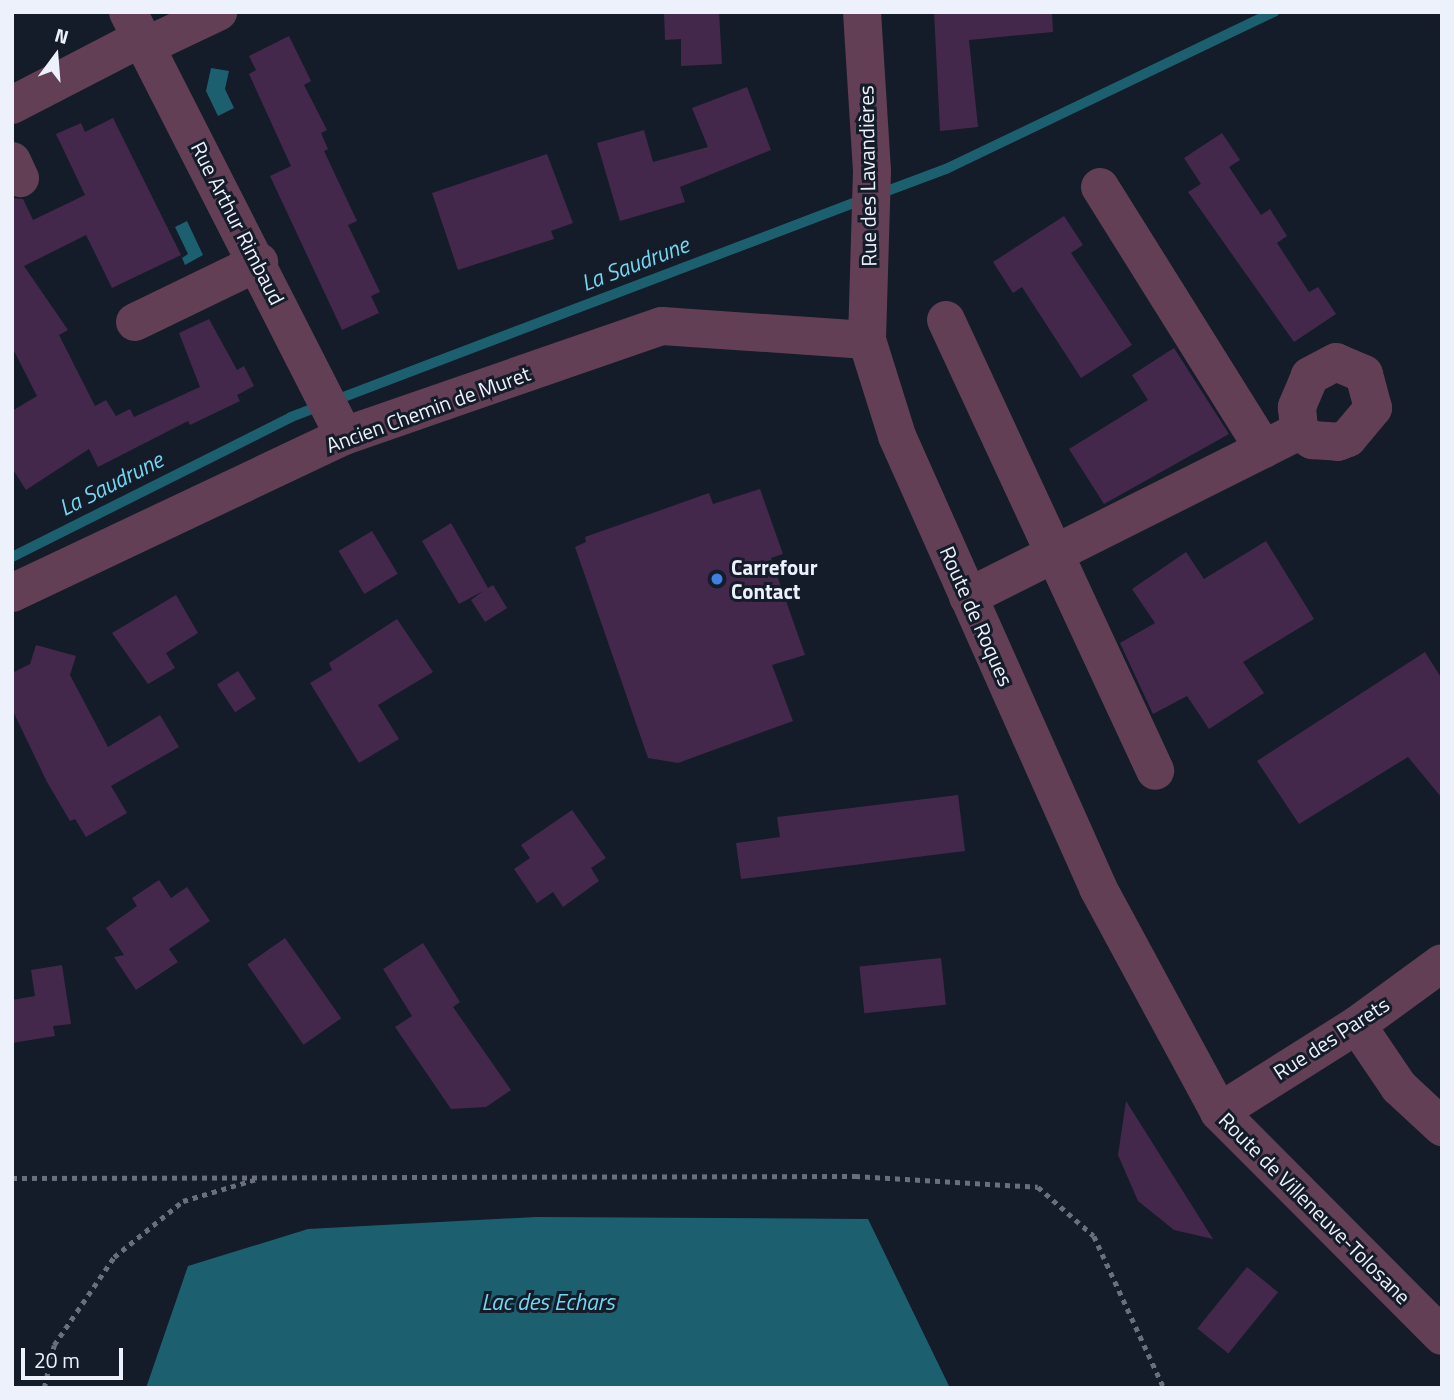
<!DOCTYPE html>
<meta charset="utf-8">
<style>
body{margin:0}
#map{position:relative;width:1454px;height:1400px;overflow:hidden;background:#141b29;font-family:"Titillium Web",sans-serif}
div>[style]{position:absolute}
.water>*{inset:0;background:#1c606f}
.stream>*{height:10px;margin:-5px;padding:0 5px;transform-origin:5px;border-radius:5px;background:#1c606f}
.building>*{inset:0;background:#44284b;transform-origin:0 0}
.path>*{height:4.5px;margin-top:-2.25px;transform-origin:0;background:repeating-linear-gradient(90deg,#696f7c 0 5px,transparent 0 10px)}
.minor>*{height:38px;margin:-19px;padding:0 19px;transform-origin:19px;border-radius:19px;background:#623f55}
.dots>*{width:19px;height:19px;translate:-50% -50%;box-sizing:border-box;border:4px solid #141b29;border-radius:50%}
span{translate:-50% -50%;white-space:nowrap;text-align:center;line-height:1.15;-webkit-text-stroke:6px #141b29;paint-order:stroke}
.street-label{font-size:21px;color:#ecf1fb}
.poi-label{font-size:21px;color:#ecf1fb;font-weight:700}
.left{translate:0 -50%;text-align:left}
.water-label{font-size:23px;color:#73d7f0;font-style:italic}
.frame{position:absolute;inset:0;border:14px solid #ecf1fb;pointer-events:none}
.north{position:absolute;left:21px;top:21px;width:70px;height:70px;-webkit-text-stroke:5px #141b29;paint-order:stroke;rotate:16deg;font-size:19px;font-weight:700;line-height:28px;text-align:center;color:#ecf1fb}
.north::after{content:'';display:block;margin:auto;width:24px;height:32px;background:#ecf1fb;clip-path:polygon(50% 0,100% 100%,50% 72%,0 100%)}
.scale{position:absolute;left:21px;top:1348px;width:102px;height:32px;box-sizing:border-box;border:4px solid #ecf1fb;border-top:0;padding-left:9px;font-size:21px;line-height:24px;white-space:nowrap;color:#ecf1fb;-webkit-text-stroke:5px #141b29;paint-order:stroke}
</style>
<div id="map">
<div class="water">
<div style="clip-path:polygon(211px 68px,229px 71px,225px 89px,234px 108px,218px 116px,206px 91px)"></div>
<div style="clip-path:polygon(187px 221px,203px 255px,185px 265px,182px 258px,188px 254px,175px 227px)"></div>
<div style="clip-path:polygon(536px 1217px,868px 1219px,950px 1388px,146px 1388px,188px 1266px,308px 1229px)"></div>
</div>
<div class="stream">
<div style="left:879px;top:194px;width:72px;rotate:-20.5deg"></div>
<div style="left:946px;top:169px;width:364px;rotate:-25.6deg"></div>
<div style="left:12px;top:557px;width:312px;rotate:-26.6deg"></div>
<div style="left:291px;top:417px;width:613px;rotate:-20.83deg"></div>
</div>
<div class="building">
<div style="clip-path:polygon(664px 12px,719px 12px,722px 64px,681px 66px,681px 39px,665px 40px)"></div>
<div style="clip-path:polygon(934px 12px,1052px 12px,1053px 32px,969px 40px,978px 127px,940px 131px)"></div>
<div style="clip-path:polygon(289px 36px,311px 81px,304px 85px,327px 130px,321px 133px,328px 149px,324px 151px,357px 221px,348px 225px,380px 292px,371px 296px,379px 313px,342px 330px,270px 176px,291px 166px,249px 74px,256px 70px,249px 56px)"></div>
<div style="clip-path:polygon(747px 87px,771px 150px,680px 187px,685px 202px,620px 221px,597px 143px,644px 130px,653px 162px,708px 147px,692px 108px)"></div>
<div style="clip-path:polygon(113px 118px,181px 255px,112px 288px,86px 235px,24px 266px,68px 330px,59px 335px,95px 406px,106px 400px,116px 416px,130px 409px,134px 417px,200px 387px,179px 333px,209px 319px,237px 370px,244px 366px,254px 386px,237px 395px,240px 401px,190px 425px,188px 421px,98px 467px,89px 449px,26px 490px,12px 468px,12px 411px,37px 396px,12px 347px,12px 198px,23px 199px,33px 220px,85px 195px,56px 134px,81px 123px,85px 132px)"></div>
<div style="clip-path:polygon(1222px 133px,1240px 160px,1229px 167px,1261px 215px,1270px 209px,1287px 236px,1277px 243px,1309px 292px,1318px 287px,1336px 314px,1294px 342px,1188px 192px,1201px 184px,1184px 158px)"></div>
<div style="clip-path:polygon(547px 154px,573px 223px,551px 231px,554px 239px,458px 270px,432px 193px)"></div>
<div style="clip-path:polygon(1064px 216px,1083px 245px,1071px 253px,1132px 345px,1081px 378px,1022px 287px,1013px 293px,993px 262px)"></div>
<div style="clip-path:polygon(1174px 348px,1229px 434px,1104px 504px,1069px 449px,1148px 400px,1132px 375px)"></div>
<div style="clip-path:polygon(760px 489px,783px 554px,771px 558px,805px 655px,772px 665px,793px 721px,678px 763px,648px 758px,575px 547px,586px 542px,585px 537px,709px 493px,713px 504px)"></div>
<div style="clip-path:polygon(451px 523px,488px 588px,493px 585px,507px 608px,485px 622px,471px 600px,483px 591px,459px 604px,422px 541px)"></div>
<div style="left:372px;top:531px;width:50px;height:39px;rotate:59deg"></div>
<div style="clip-path:polygon(1266px 541px,1314px 619px,1243px 662px,1264px 693px,1209px 729px,1187px 696px,1153px 714px,1120px 643px,1155px 623px,1132px 589px,1186px 552px,1204px 579px)"></div>
<div style="clip-path:polygon(176px 595px,198px 633px,166px 653px,175px 668px,148px 684px,112px 633px)"></div>
<div style="clip-path:polygon(397px 619px,433px 672px,378px 705px,399px 739px,359px 763px,310px 683px,332px 670px,329px 663px)"></div>
<div style="clip-path:polygon(36px 645px,76px 656px,70px 675px,108px 747px,160px 715px,179px 747px,111px 786px,127px 813px,86px 837px,75px 819px,70px 821px,47px 782px,12px 709px,12px 673px,30px 664px)"></div>
<div style="clip-path:polygon(1425px 652px,1442px 679px,1442px 798px,1408px 757px,1299px 824px,1257px 761px)"></div>
<div style="left:238px;top:671px;width:33px;height:25px;rotate:57deg"></div>
<div style="clip-path:polygon(958px 795px,965px 851px,741px 879px,736px 843px,780px 837px,777px 817px)"></div>
<div style="clip-path:polygon(572px 810px,606px 858px,591px 868px,599px 881px,563px 907px,553px 892px,537px 903px,514px 869px,530px 858px,521px 845px)"></div>
<div style="clip-path:polygon(159px 880px,171px 898px,187px 887px,210px 921px,169px 949px,178px 962px,136px 990px,114px 957px,124px 955px,106px 928px,137px 906px,132px 898px)"></div>
<div style="left:285px;top:938px;width:98px;height:46px;rotate:55deg"></div>
<div style="clip-path:polygon(423px 943px,460px 1002px,453px 1007px,511px 1090px,486px 1107px,451px 1109px,395px 1027px,412px 1016px,383px 969px)"></div>
<div style="left:941px;top:958px;width:47px;height:82px;rotate:84deg"></div>
<div style="clip-path:polygon(62px 965px,71px 1024px,53px 1026px,55px 1036px,12px 1043px,12px 1000px,35px 996px,31px 970px)"></div>
<div style="clip-path:polygon(1126px 1101px,1213px 1239px,1174px 1230px,1138px 1201px,1118px 1155px)"></div>
<div style="left:1247px;top:1267px;width:40px;height:79px;rotate:39deg"></div>
</div>
<div class="path">
<div style="left:12px;top:1178px;width:843px;rotate:-0.14deg"></div>
<div style="left:855px;top:1176px;width:183px;rotate:3.4deg"></div>
<div style="left:1038px;top:1187px;width:74px;rotate:41.2deg"></div>
<div style="left:1094px;top:1236px;width:167px;rotate:65.3deg"></div>
<div style="left:44px;top:1388px;width:44px;rotate:-76.9deg"></div>
<div style="left:54px;top:1345px;width:107px;rotate:-55.7deg"></div>
<div style="left:114px;top:1257px;width:89px;rotate:-39.1deg"></div>
<div style="left:183px;top:1201px;width:77px;rotate:-16.6deg"></div>
</div>
<div class="minor">
<div style="left:128px;top:12px;width:476px;rotate:63deg"></div>
<div style="left:862px;top:12px;width:159px;rotate:86.4deg"></div>
<div style="left:872px;top:171px;width:169px;rotate:91.7deg"></div>
<div style="left:867px;top:340px;width:101px;rotate:72.6deg"></div>
<div style="left:897px;top:436px;width:495px;rotate:66deg"></div>
<div style="left:1098px;top:888px;width:255px;rotate:61.6deg"></div>
<div style="left:1219px;top:1112px;width:316px;rotate:45.1deg"></div>
<div style="left:146px;top:46px;width:80px;rotate:-25.3deg"></div>
<div style="left:12px;top:105px;width:145px;rotate:-27.4deg"></div>
<div style="left:12px;top:161px;width:19px;rotate:65deg"></div>
<div style="left:1100px;top:187px;width:309px;rotate:58deg"></div>
<div style="left:946px;top:320px;width:497px;rotate:65.1deg"></div>
<div style="left:135px;top:322px;width:138px;rotate:-25.8deg"></div>
<div style="left:12px;top:593px;width:367px;rotate:-25.3deg"></div>
<div style="left:344px;top:436px;width:336px;rotate:-19.1deg"></div>
<div style="left:662px;top:326px;width:205px;rotate:3.9deg"></div>
<div style="left:968px;top:597px;width:370px;rotate:-26.6deg"></div>
<div style="left:1299px;top:431px;width:16px;rotate:35deg"></div>
<div style="left:1312px;top:440px;width:26px;rotate:4deg"></div>
<div style="left:1338px;top:442px;width:11px;rotate:-22deg"></div>
<div style="left:1348px;top:438px;width:39px;rotate:-50deg"></div>
<div style="left:1373px;top:408px;width:35px;rotate:-105deg"></div>
<div style="left:1364px;top:374px;width:30px;rotate:-157deg"></div>
<div style="left:1336px;top:362px;width:30px;rotate:152deg"></div>
<div style="left:1310px;top:376px;width:34px;rotate:113deg"></div>
<div style="left:1297px;top:407px;width:24px;rotate:85deg"></div>
<div style="left:1357px;top:1025px;width:75px;rotate:55.9deg"></div>
<div style="left:1399px;top:1087px;width:59px;rotate:42.9deg"></div>
<div style="left:1219px;top:1112px;width:163px;rotate:-32.2deg"></div>
<div style="left:1357px;top:1025px;width:105px;rotate:-36.1deg"></div>
</div>
<div class="dots">
<div style="left:717px;top:579px;background:#3f7fe0"></div>
</div>
<div class="street-label">
<span style="left:867px;top:176px;rotate:-91deg">Rue des Lavandières</span>
<span style="left:238px;top:223px;rotate:63deg">Rue Arthur Rimbaud</span>
<span style="left:428px;top:409px;rotate:-20deg">Ancien Chemin de Muret</span>
<span style="left:977px;top:616px;rotate:66deg">Route de Roques</span>
<span style="left:1331px;top:1038px;rotate:-33deg">Rue des Parets</span>
<span style="left:1315px;top:1208px;rotate:45deg">Route de Villeneuve-Tolosane</span>
</div>
<div class="poi-label">
<span class="left" style="left:731px;top:579px">Carrefour<br>Contact</span>
</div>
<div class="water-label">
<span style="left:635px;top:264px;rotate:-21deg">La Saudrune</span>
<span style="left:111px;top:484px;rotate:-27deg">La Saudrune</span>
<span style="left:548px;top:1302px">Lac des Echars</span>
</div>
<div class="frame"></div>
<div class="north">N</div>
<div class="scale">20 m</div>
</div>
